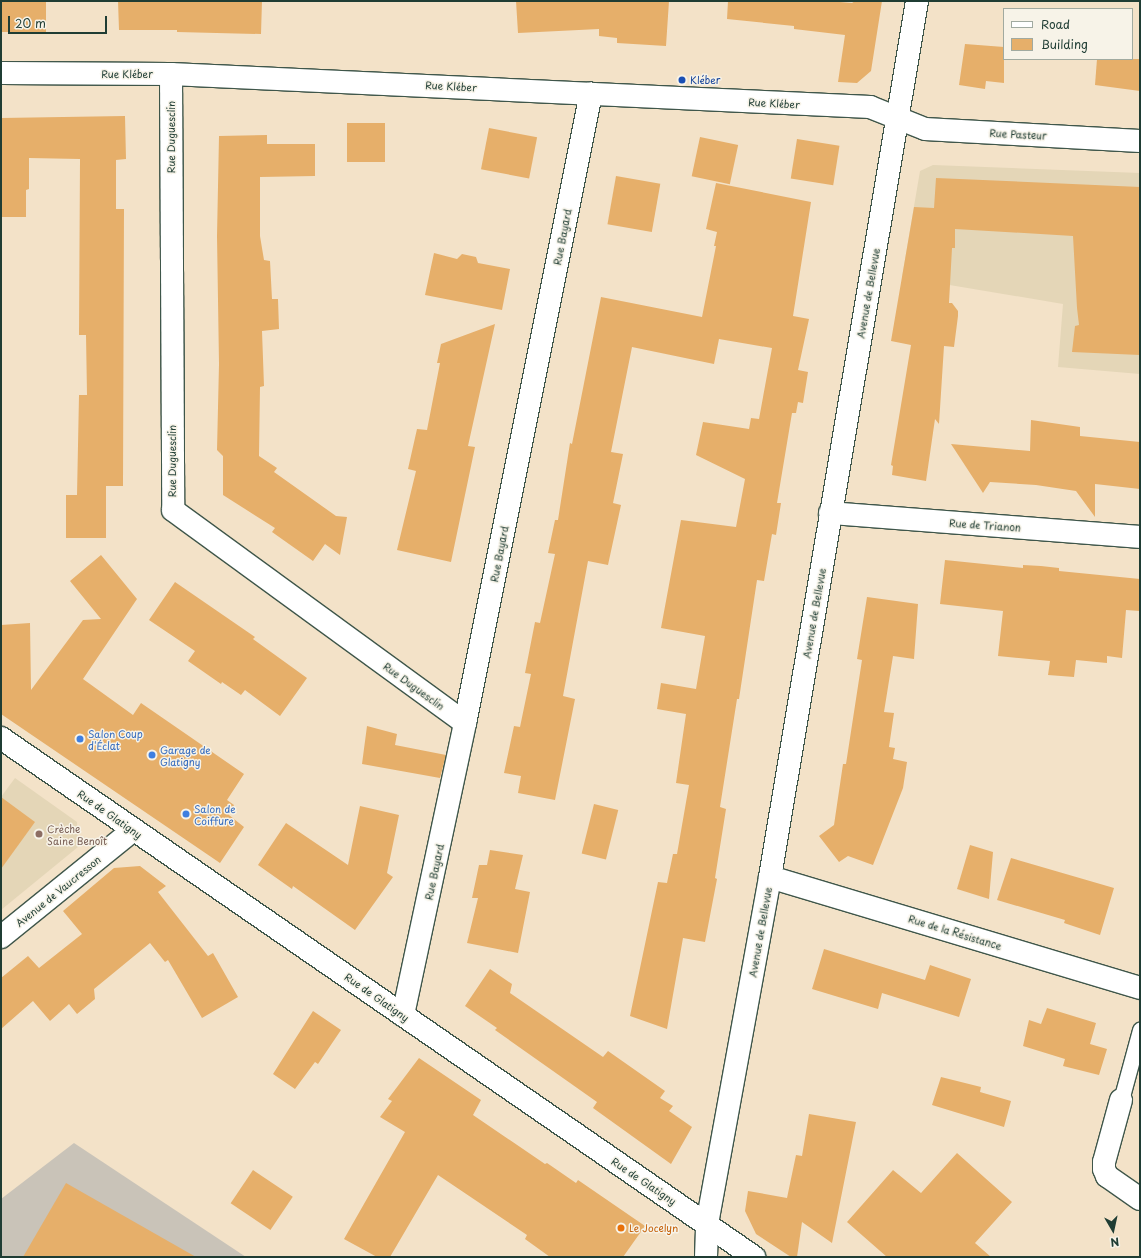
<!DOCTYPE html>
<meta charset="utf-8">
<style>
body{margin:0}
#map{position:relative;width:1141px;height:1258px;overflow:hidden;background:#f3e2c8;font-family:"Playpen Sans",sans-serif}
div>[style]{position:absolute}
.built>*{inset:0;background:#e4d6b7}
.industrial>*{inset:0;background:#c9c3b8}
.building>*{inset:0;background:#e6af6a;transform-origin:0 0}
.roads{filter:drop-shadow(1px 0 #3f564a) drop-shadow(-1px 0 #3f564a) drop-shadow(0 1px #3f564a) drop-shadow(0 -1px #3f564a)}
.service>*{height:15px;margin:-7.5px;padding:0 7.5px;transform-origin:7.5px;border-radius:7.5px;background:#fff}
.minor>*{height:22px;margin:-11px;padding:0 11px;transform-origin:11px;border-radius:11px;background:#fff}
.tertiary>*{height:22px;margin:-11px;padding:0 11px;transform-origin:11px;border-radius:11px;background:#fff}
.dots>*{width:11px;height:11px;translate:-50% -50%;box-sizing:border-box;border:2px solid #f7f3e8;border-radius:50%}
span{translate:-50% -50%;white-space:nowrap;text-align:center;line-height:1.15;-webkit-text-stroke:3px #f7f3e8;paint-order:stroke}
.street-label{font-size:10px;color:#1f3d34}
.transit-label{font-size:10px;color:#164399}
.left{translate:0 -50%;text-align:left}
.shop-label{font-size:10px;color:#366cbe}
.education-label{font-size:10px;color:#785e54}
.food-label{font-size:10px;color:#c56008}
.frame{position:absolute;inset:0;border:2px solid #1f3d34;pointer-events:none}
.legend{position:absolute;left:1003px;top:8px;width:130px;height:52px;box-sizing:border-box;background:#f7f3e8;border:1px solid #a1aaa0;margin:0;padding:5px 7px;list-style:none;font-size:12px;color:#1f3d34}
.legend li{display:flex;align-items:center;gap:8px;height:20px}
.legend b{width:20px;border:1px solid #a1aaa0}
.north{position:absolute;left:1093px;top:1210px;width:40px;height:40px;-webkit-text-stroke:3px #f7f3e8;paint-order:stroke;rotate:171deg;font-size:11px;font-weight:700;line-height:16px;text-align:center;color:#1f3d34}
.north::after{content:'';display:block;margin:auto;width:14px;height:18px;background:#1f3d34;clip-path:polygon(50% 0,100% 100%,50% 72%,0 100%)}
.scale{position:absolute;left:8px;top:16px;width:99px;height:18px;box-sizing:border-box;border:2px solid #1f3d34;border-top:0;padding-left:5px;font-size:12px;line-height:14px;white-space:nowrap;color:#1f3d34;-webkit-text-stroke:3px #f7f3e8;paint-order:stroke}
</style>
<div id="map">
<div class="built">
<div style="clip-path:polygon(933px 165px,1140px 173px,1140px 374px,1058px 367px,1063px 304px,902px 277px,920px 171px)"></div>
<div style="clip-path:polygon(15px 778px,77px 822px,78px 847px,1px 910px,1px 797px)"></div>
</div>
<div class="industrial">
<div style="clip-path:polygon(74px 1143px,246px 1257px,1px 1257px,1px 1199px)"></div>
</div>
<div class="building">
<div style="left:1px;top:1px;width:45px;height:31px"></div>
<div style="clip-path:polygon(118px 1px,262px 1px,261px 34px,177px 32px,177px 30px,119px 30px)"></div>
<div style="clip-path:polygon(516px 1px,669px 1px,666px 46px,617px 43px,617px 38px,599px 36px,599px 29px,518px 33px)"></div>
<div style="clip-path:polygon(728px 1px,828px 1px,852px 3px,855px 1px,882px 1px,871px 71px,857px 83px,838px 82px,845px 35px,794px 29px,794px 26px,727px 19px)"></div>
<div style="clip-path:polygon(965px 44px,1004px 47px,1004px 83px,986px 81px,985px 89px,959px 85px)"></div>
<div style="clip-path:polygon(1097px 59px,1140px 59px,1140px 91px,1095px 85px)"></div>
<div style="clip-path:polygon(125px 116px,126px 159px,116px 160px,116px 209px,124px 209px,123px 486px,106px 486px,106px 538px,66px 538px,66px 495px,77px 495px,79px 395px,87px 395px,86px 335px,79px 335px,80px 159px,29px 158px,29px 189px,26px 190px,26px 217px,1px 217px,1px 118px)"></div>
<div style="left:347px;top:123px;width:38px;height:39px"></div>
<div style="left:489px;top:128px;width:49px;height:42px;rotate:11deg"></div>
<div style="clip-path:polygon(267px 135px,267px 144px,315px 144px,315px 176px,260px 177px,260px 236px,264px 260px,270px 261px,272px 299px,278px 299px,279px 329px,262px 331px,264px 386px,260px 387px,259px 456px,277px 468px,274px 472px,336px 516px,347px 517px,340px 555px,325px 544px,313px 561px,272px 532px,275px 528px,223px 495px,223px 456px,217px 450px,219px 364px,217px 236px,219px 136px)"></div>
<div style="left:700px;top:137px;width:39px;height:40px;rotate:12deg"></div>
<div style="left:797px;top:139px;width:43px;height:40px;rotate:9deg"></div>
<div style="left:616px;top:176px;width:45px;height:49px;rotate:10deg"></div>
<div style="clip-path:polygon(936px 178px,1140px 187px,1140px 355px,1072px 352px,1075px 326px,1079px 325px,1077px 308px,1073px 236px,955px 229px,955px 248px,952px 248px,949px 303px,952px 303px,958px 311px,958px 316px,954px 347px,944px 346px,939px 424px,935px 419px,926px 481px,892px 475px,893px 466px,891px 465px,911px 345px,891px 341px,914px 207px,934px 208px)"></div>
<div style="clip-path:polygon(716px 183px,811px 202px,793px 316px,809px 319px,798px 370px,808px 372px,803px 403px,798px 402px,796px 413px,792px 413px,777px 503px,781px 503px,776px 535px,772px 534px,764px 581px,757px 580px,739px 699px,737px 699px,720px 807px,726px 809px,715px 878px,717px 879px,705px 942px,683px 938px,667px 1029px,630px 1016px,658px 882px,667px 883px,673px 854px,677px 854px,689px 785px,676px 783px,686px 714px,657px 709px,661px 683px,696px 689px,705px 636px,661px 628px,681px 520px,736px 527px,745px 479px,696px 455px,703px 422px,749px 429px,751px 418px,759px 419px,772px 348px,719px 339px,714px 364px,632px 347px,611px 452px,623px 454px,613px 503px,621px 505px,608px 565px,588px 561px,563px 696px,575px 699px,555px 800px,518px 793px,521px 776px,504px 773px,514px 726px,520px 727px,531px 674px,525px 673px,535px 622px,540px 623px,555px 554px,548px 553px,555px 520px,558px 520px,570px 443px,572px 444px,601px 297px,702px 317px,716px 246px,714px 246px,717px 232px,706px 229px)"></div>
<div style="clip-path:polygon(434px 253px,457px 259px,462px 254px,476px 257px,478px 263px,510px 269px,502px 310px,425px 295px)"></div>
<div style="clip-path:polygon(495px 324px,468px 446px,475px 447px,451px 562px,397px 550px,416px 471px,408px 469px,417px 429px,427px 430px,440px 363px,437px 363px,441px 344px)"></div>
<div style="clip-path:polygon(1031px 420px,1080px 427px,1080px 436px,1140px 442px,1140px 489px,1095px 484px,1095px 517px,1076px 491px,1036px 485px,990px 482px,983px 493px,951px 444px,1030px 451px)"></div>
<div style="clip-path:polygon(101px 555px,137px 599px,83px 679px,133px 715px,141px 703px,244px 774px,227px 800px,234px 805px,229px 815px,244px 827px,220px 863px,1px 714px,1px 625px,30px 623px,31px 690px,83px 620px,101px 619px,70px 581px)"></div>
<div style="clip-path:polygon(945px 560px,1023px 568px,1023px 565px,1041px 566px,1059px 568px,1059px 571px,1140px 579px,1140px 611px,1126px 610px,1122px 658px,1107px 656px,1107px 663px,1076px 660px,1074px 677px,1048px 675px,1050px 661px,998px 656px,1003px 611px,940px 604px)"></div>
<div style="clip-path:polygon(175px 582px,255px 637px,253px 639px,307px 678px,280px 716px,245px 690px,241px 695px,222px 682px,221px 684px,188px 661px,195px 651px,149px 620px)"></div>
<div style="clip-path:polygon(867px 597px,918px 604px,914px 659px,893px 656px,884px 712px,894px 713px,889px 747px,895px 748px,893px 759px,907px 762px,903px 788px,873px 865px,848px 856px,839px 862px,819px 836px,834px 825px,843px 764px,846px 764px,862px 660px,857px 659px)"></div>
<div style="clip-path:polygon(367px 726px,397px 734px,395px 745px,446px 755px,440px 778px,362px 764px)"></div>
<div style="clip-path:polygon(1px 797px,35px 822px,1px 869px)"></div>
<div style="left:594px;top:804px;width:25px;height:51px;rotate:14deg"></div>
<div style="clip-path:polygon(360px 806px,399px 815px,387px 873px,393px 877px,355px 930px,293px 886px,292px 889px,258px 865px,286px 823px,348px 865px)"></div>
<div style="clip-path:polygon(970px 845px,993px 852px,989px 899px,957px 889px)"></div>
<div style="clip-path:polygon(490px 850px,523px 855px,515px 889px,530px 892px,518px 953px,467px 943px,478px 898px,472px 898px,479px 865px,487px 865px)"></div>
<div style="clip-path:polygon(1011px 858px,1114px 888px,1100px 935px,1064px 923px,1065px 920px,997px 900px)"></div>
<div style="clip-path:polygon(140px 866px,166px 886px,158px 892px,208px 956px,213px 953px,238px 997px,202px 1018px,168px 960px,165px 962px,150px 943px,94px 989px,95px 999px,77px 1014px,69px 1004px,50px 1021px,33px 1001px,1px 1029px,1px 978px,28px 956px,39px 968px,82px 934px,63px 911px,114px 868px)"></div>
<div style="clip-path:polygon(824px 949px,925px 980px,930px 965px,971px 979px,959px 1017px,882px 993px,878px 1009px,812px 989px)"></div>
<div style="clip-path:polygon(490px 969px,512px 984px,510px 993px,603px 1057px,608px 1051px,665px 1091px,660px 1098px,673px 1106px,669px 1111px,692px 1127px,671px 1164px,593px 1108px,597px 1102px,495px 1030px,497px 1028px,465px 1006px)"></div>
<div style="clip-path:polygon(1047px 1008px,1096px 1023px,1090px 1044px,1107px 1049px,1099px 1075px,1063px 1066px,1065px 1059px,1023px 1046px,1029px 1020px,1041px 1024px)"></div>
<div style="clip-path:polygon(313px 1011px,341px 1030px,318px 1064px,315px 1062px,295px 1089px,273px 1074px)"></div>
<div style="clip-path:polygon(419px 1058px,481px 1100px,473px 1115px,545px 1164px,547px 1163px,576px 1183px,578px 1180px,645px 1226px,623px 1257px,550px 1257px,525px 1239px,527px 1235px,438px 1175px,390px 1257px,377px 1257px,344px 1239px,405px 1132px,380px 1117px,392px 1101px,388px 1099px)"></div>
<div style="clip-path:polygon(941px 1077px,981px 1087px,980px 1092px,1011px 1101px,1004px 1127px,932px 1105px)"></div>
<div style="clip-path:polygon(809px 1114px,856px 1122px,832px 1243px,802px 1222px,797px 1257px,791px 1257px,756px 1234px,745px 1211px,748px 1191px,787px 1198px,796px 1155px,802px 1156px)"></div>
<div style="clip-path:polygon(957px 1153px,1012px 1202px,975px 1243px,991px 1257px,887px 1257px,847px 1222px,893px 1170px,921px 1193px)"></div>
<div style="left:253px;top:1170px;width:48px;height:40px;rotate:34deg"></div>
<div style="clip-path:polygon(66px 1183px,196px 1257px,23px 1257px)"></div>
</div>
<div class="roads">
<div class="service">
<div style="left:1121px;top:1100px;width:73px;rotate:-74.8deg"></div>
</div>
<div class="minor">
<div style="left:1px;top:73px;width:170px;rotate:0.3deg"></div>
<div style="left:171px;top:74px;width:700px;rotate:2.7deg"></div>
<div style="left:870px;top:107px;width:59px;rotate:21.8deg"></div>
<div style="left:925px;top:129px;width:215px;rotate:3.2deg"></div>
<div style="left:171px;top:74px;width:436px;rotate:89.7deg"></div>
<div style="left:173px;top:510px;width:361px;rotate:36.1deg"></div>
<div style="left:830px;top:513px;width:311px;rotate:4.4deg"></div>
<div style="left:770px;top:877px;width:386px;rotate:16.7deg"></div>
<div style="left:1px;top:937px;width:170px;rotate:-39deg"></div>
<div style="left:403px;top:1015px;width:299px;rotate:-78deg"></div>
<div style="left:465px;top:723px;width:642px;rotate:-78.69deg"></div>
<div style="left:1121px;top:1100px;width:64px;rotate:105.3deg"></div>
<div style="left:1104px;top:1162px;width:7px;rotate:90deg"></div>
<div style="left:1104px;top:1169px;width:8px;rotate:67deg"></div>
<div style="left:1107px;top:1176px;width:40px;rotate:34.9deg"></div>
<div style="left:706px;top:1257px;width:33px;rotate:-88deg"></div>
<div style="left:707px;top:1224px;width:353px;rotate:-79.7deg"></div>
<div style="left:770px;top:877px;width:888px;rotate:-80.47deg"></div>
</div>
<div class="tertiary">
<div style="left:1px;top:738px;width:915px;rotate:34.58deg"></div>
</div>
</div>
<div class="dots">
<div style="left:682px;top:80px;background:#1a4fb4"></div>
<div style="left:80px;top:739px;background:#3f7fe0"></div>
<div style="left:152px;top:755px;background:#3f7fe0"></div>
<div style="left:186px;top:814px;background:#3f7fe0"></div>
<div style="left:39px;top:834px;background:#8d6e63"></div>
<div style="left:621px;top:1228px;background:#e8710a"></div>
</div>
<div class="street-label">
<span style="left:127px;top:74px">Rue Kléber</span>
<span style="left:451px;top:86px;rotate:3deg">Rue Kléber</span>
<span style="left:774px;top:103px;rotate:3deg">Rue Kléber</span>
<span style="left:1018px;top:134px;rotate:3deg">Rue Pasteur</span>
<span style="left:171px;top:137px;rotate:-90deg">Rue Duguesclin</span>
<span style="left:562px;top:237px;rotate:-79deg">Rue Bayard</span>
<span style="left:868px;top:293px;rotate:-80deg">Avenue de Bellevue</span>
<span style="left:172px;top:461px;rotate:-90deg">Rue Duguesclin</span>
<span style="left:985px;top:525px;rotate:4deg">Rue de Trianon</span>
<span style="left:499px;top:554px;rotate:-79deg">Rue Bayard</span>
<span style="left:814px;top:613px;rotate:-80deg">Avenue de Bellevue</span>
<span style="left:414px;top:686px;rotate:36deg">Rue Duguesclin</span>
<span style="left:110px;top:814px;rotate:35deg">Rue de Glatigny</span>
<span style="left:434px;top:872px;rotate:-78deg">Rue Bayard</span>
<span style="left:58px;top:891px;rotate:-39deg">Avenue de Vaucresson</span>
<span style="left:760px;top:932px;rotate:-80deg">Avenue de Bellevue</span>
<span style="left:955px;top:932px;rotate:17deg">Rue de la Résistance</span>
<span style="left:377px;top:997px;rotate:35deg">Rue de Glatigny</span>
<span style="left:644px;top:1181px;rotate:34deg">Rue de Glatigny</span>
</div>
<div class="transit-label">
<span class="left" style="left:690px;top:80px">Kléber</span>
</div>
<div class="shop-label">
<span class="left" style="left:88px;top:739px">Salon Coup<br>d'Éclat</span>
<span class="left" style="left:160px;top:755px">Garage de<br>Glatigny</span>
<span class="left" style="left:194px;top:814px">Salon de<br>Coiffure</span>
</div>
<div class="education-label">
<span class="left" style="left:47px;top:834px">Crèche<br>Saine Benoît</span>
</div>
<div class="food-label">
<span class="left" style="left:629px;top:1228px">Le Jocelyn</span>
</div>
<div class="frame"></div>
<ul class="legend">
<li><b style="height:5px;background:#fff"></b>Road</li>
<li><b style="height:11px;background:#e6af6a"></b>Building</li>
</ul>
<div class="north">N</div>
<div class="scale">20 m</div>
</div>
